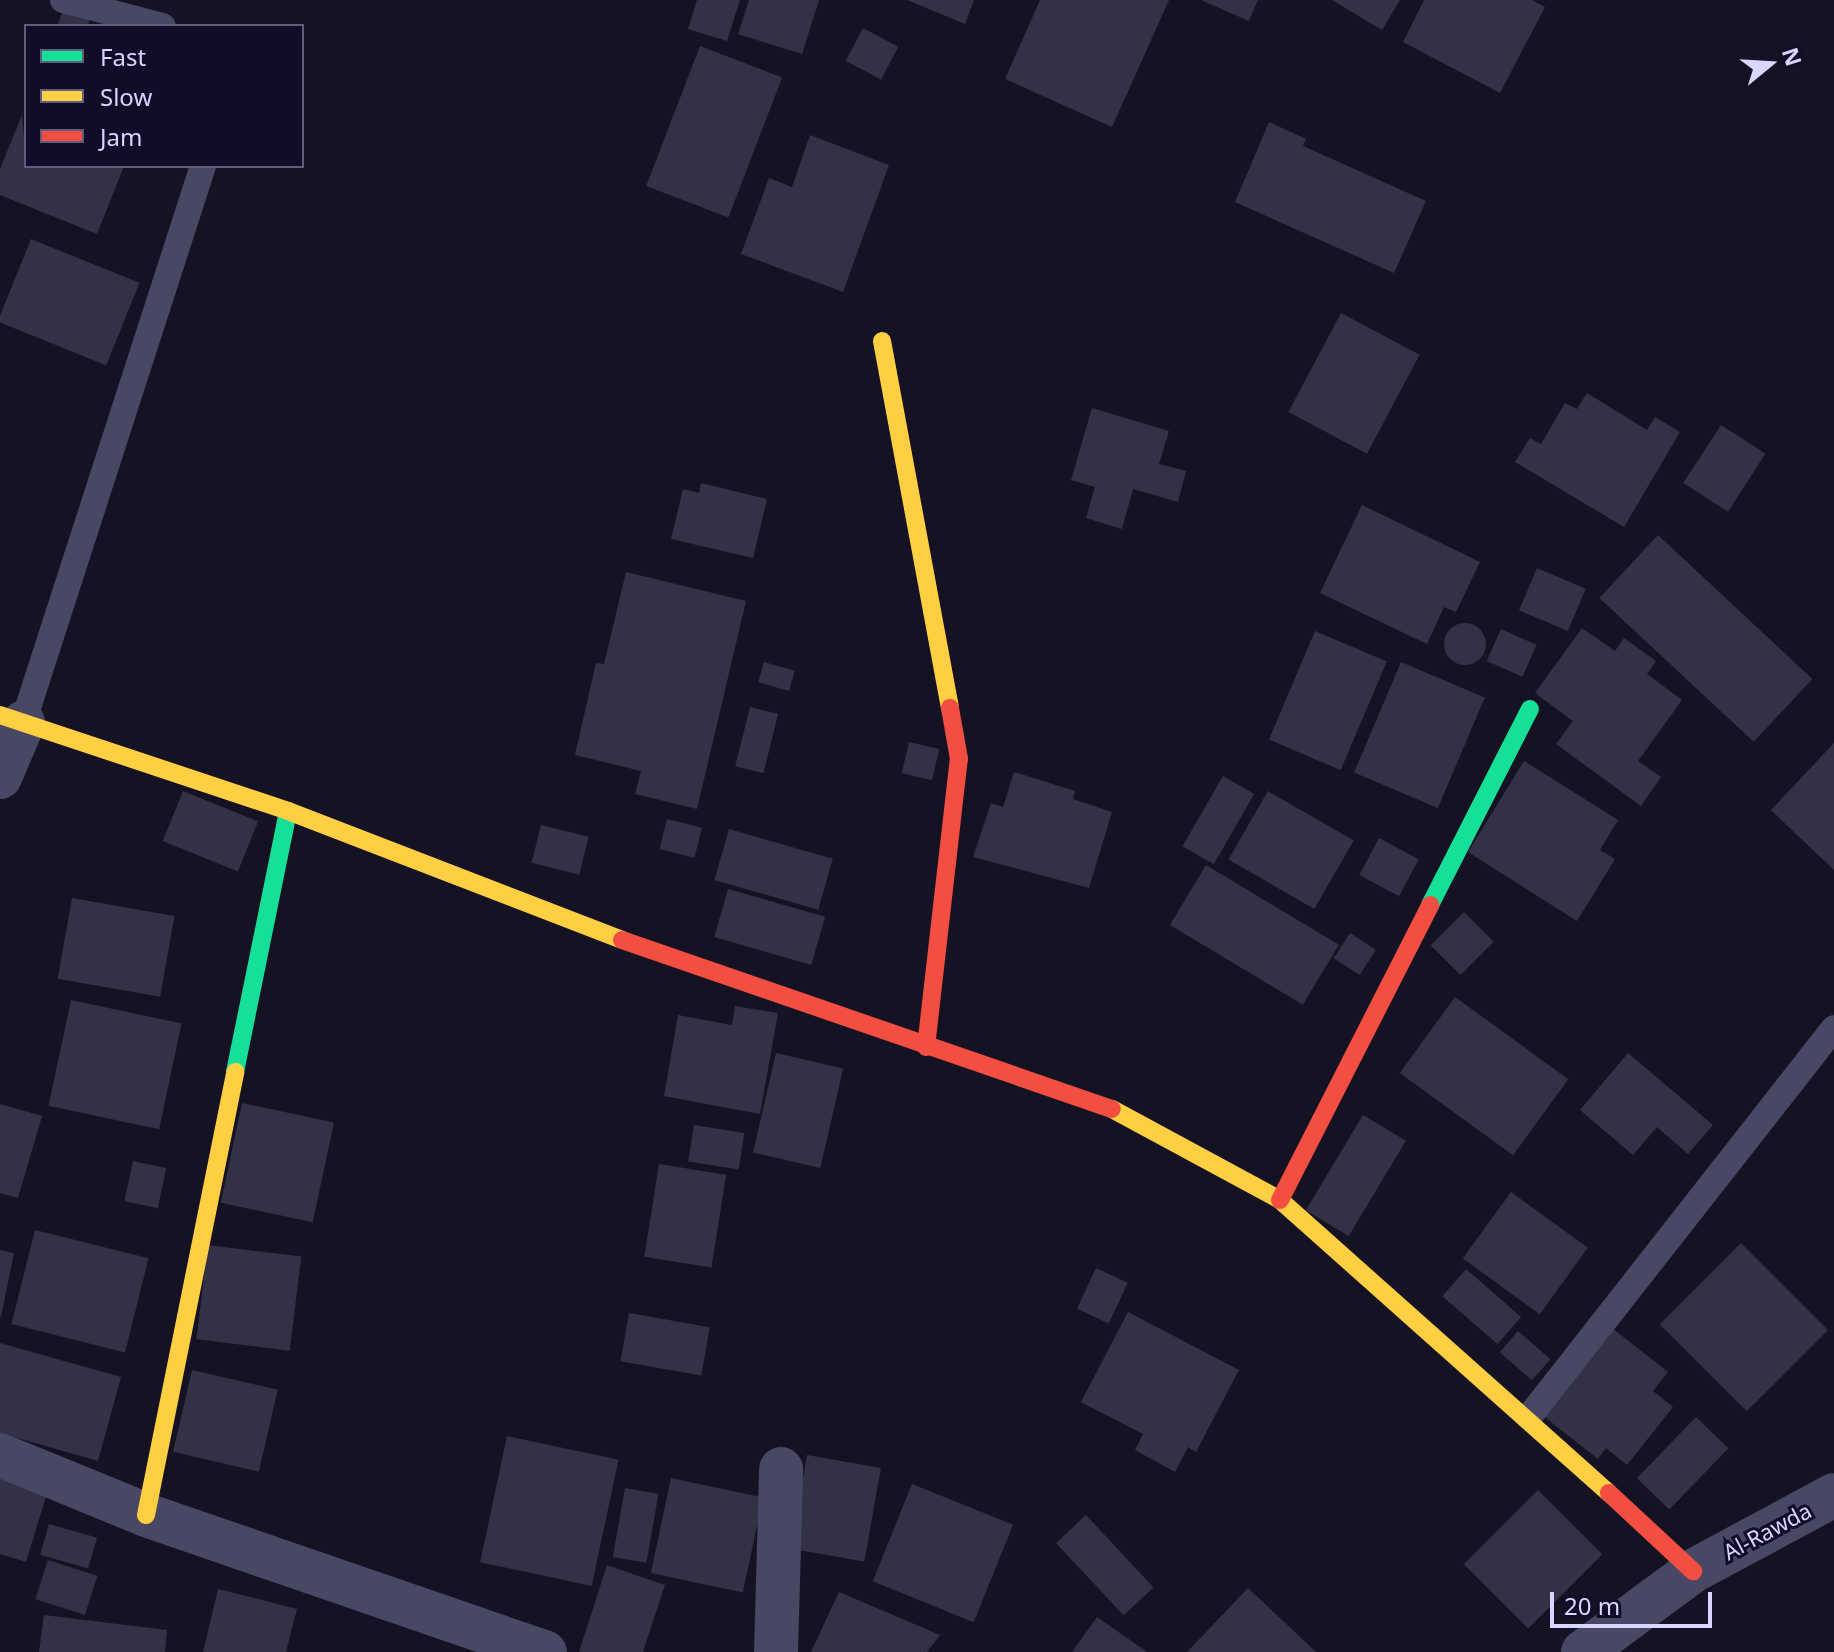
<!DOCTYPE html>
<style>
body{margin:0}
#map{position:relative;width:1834px;height:1652px;overflow:hidden;background:#151323;font-family:"Noto Sans",sans-serif}
div>[style]{position:absolute}
.building>*{inset:0;background:#333145;transform-origin:0 0}
.round{border-radius:50%}
.lane>*{height:26px;margin:-13px;padding:0 13px;transform-origin:13px;border-radius:13px;background:#484864}
.street>*{height:44px;margin:-22px;padding:0 22px;transform-origin:22px;border-radius:22px;background:#484864}
.fast>*{height:18px;margin:-9px;padding:0 9px;transform-origin:9px;border-radius:9px;background:#16e098}
.slow>*{height:18px;margin:-9px;padding:0 9px;transform-origin:9px;border-radius:9px;background:#ffcf43}
.jam>*{height:18px;margin:-9px;padding:0 9px;transform-origin:9px;border-radius:9px;background:#f24e42}
span{translate:-50% -50%;white-space:nowrap;text-align:center;line-height:1.15;-webkit-text-stroke:6px #110d29;paint-order:stroke}
.street-label{font-size:22px;color:#d8d5ff}
.legend{position:absolute;left:24px;top:24px;width:280px;height:144px;box-sizing:border-box;background:#110d29;border:2px solid #615d7f;margin:0;padding:10px 14px;list-style:none;font-size:24px;color:#d8d5ff}
.legend li{display:flex;align-items:center;gap:16px;height:40px}
.legend b{width:40px;border:2px solid #615d7f}
.north{position:absolute;left:1730px;top:24px;width:80px;height:80px;-webkit-text-stroke:6px #110d29;paint-order:stroke;rotate:72deg;font-size:22px;font-weight:700;line-height:32px;text-align:center;color:#d8d5ff}
.north::after{content:'';display:block;margin:auto;width:28px;height:36px;background:#d8d5ff;clip-path:polygon(50% 0,100% 100%,50% 72%,0 100%)}
.scale{position:absolute;left:1550px;top:1592px;width:162px;height:36px;box-sizing:border-box;border:4px solid #d8d5ff;border-top:0;padding-left:10px;font-size:24px;line-height:28px;white-space:nowrap;color:#d8d5ff;-webkit-text-stroke:6px #110d29;paint-order:stroke}
</style>
<div id="map">
<div class="building">
<div style="clip-path:polygon(697px 0,740px 0,727px 41px,688px 29px)"></div>
<div style="clip-path:polygon(749px 0,819px 0,802px 54px,738px 34px)"></div>
<div style="clip-path:polygon(907px 0,974px 0,965px 24px)"></div>
<div style="clip-path:polygon(1040px 0,1169px 0,1112px 127px,1005px 79px)"></div>
<div style="clip-path:polygon(1201px 0,1258px 0,1249px 21px)"></div>
<div style="clip-path:polygon(1332px 0,1400px 0,1382px 30px)"></div>
<div style="clip-path:polygon(1424px 0,1532px 0,1545px 7px,1500px 93px,1403px 42px)"></div>
<div style="clip-path:polygon(64px 8px,90px 19px,88px 26px,57px 26px)"></div>
<div style="left:863px;top:28px;width:40px;height:37px;rotate:28deg"></div>
<div style="left:700px;top:46px;width:88px;height:150px;rotate:21deg"></div>
<div style="clip-path:polygon(22px 115px,26px 166px,124px 166px,97px 234px,0 195px,0 169px)"></div>
<div style="clip-path:polygon(1269px 122px,1306px 139px,1303px 146px,1426px 201px,1394px 273px,1235px 202px)"></div>
<div style="clip-path:polygon(810px 135px,889px 165px,843px 292px,741px 254px,769px 178px,792px 187px)"></div>
<div style="left:31px;top:239px;width:117px;height:89px;rotate:22deg"></div>
<div style="left:1341px;top:313px;width:89px;height:112px;rotate:28deg"></div>
<div style="clip-path:polygon(1587px 393px,1647px 430px,1655px 417px,1680px 432px,1624px 527px,1515px 462px,1530px 438px,1541px 444px,1565px 403px,1577px 409px)"></div>
<div style="clip-path:polygon(1092px 408px,1169px 431px,1159px 464px,1186px 471px,1178px 502px,1133px 489px,1122px 529px,1086px 518px,1095px 487px,1071px 480px)"></div>
<div style="left:1721px;top:425px;width:53px;height:69px;rotate:33deg"></div>
<div style="clip-path:polygon(701px 483px,767px 499px,753px 558px,671px 539px,683px 489px,699px 493px)"></div>
<div style="clip-path:polygon(1362px 505px,1480px 562px,1456px 612px,1444px 607px,1427px 644px,1320px 593px)"></div>
<div style="left:1658px;top:535px;width:211px;height:86px;rotate:43deg"></div>
<div style="left:1537px;top:568px;width:53px;height:46px;rotate:23deg"></div>
<div style="clip-path:polygon(626px 572px,746px 601px,697px 809px,635px 794px,641px 771px,575px 755px,596px 663px,604px 664px)"></div>
<div class="round" style="left:1444px;top:623px;width:42px;height:42px"></div>
<div style="clip-path:polygon(1582px 628px,1615px 651px,1624px 638px,1656px 661px,1647px 674px,1682px 700px,1638px 761px,1661px 777px,1641px 806px,1556px 744px,1573px 721px,1535px 693px)"></div>
<div style="left:1501px;top:629px;width:39px;height:35px;rotate:24deg"></div>
<div style="left:1315px;top:631px;width:78px;height:118px;rotate:23deg"></div>
<div style="left:764px;top:662px;width:32px;height:21px;rotate:16deg"></div>
<div style="left:1401px;top:662px;width:91px;height:120px;rotate:23deg"></div>
<div style="left:750px;top:707px;width:29px;height:61px;rotate:14deg"></div>
<div style="left:909px;top:742px;width:31px;height:32px;rotate:13deg"></div>
<div style="clip-path:polygon(1834px 743px,1834px 870px,1771px 810px)"></div>
<div style="clip-path:polygon(1524px 761px,1618px 820px,1600px 850px,1615px 859px,1577px 921px,1468px 852px)"></div>
<div style="clip-path:polygon(1014px 772px,1075px 791px,1073px 799px,1112px 812px,1089px 888px,973px 857px,991px 803px,1003px 807px)"></div>
<div style="left:1223px;top:776px;width:36px;height:81px;rotate:30deg"></div>
<div style="left:183px;top:791px;width:81px;height:54px;rotate:22deg"></div>
<div style="left:1268px;top:791px;width:99px;height:79px;rotate:30deg"></div>
<div style="left:667px;top:819px;width:36px;height:31px;rotate:14deg"></div>
<div style="left:541px;top:825px;width:49px;height:39px;rotate:14deg"></div>
<div style="left:729px;top:829px;width:108px;height:53px;rotate:16deg"></div>
<div style="left:1379px;top:838px;width:45px;height:42px;rotate:28deg"></div>
<div style="left:1206px;top:865px;width:155px;height:70px;rotate:31deg"></div>
<div style="left:728px;top:889px;width:101px;height:50px;rotate:16deg"></div>
<div style="left:72px;top:898px;width:104px;height:82px;rotate:10deg"></div>
<div style="left:1464px;top:912px;width:42px;height:47px;rotate:45deg"></div>
<div style="left:1350px;top:933px;width:31px;height:30px;rotate:33deg"></div>
<div style="left:1455px;top:997px;width:140px;height:94px;rotate:36deg"></div>
<div style="left:71px;top:1000px;width:113px;height:108px;rotate:12deg"></div>
<div style="clip-path:polygon(735px 1006px,778px 1013px,760px 1114px,664px 1096px,678px 1015px,732px 1025px)"></div>
<div style="left:776px;top:1053px;width:69px;height:102px;rotate:13deg"></div>
<div style="clip-path:polygon(1628px 1053px,1713px 1125px,1688px 1154px,1657px 1127px,1633px 1155px,1580px 1110px)"></div>
<div style="left:242px;top:1103px;width:94px;height:102px;rotate:12deg"></div>
<div style="clip-path:polygon(0 1104px,42px 1116px,18px 1198px,0 1193px)"></div>
<div style="left:1363px;top:1115px;width:50px;height:111px;rotate:31deg"></div>
<div style="left:694px;top:1125px;width:51px;height:37px;rotate:9deg"></div>
<div style="left:133px;top:1161px;width:34px;height:41px;rotate:12deg"></div>
<div style="left:659px;top:1164px;width:68px;height:94px;rotate:9deg"></div>
<div style="left:1511px;top:1192px;width:95px;height:82px;rotate:36deg"></div>
<div style="left:35px;top:1230px;width:117px;height:97px;rotate:14deg"></div>
<div style="left:1741px;top:1243px;width:123px;height:115px;rotate:45deg"></div>
<div style="left:208px;top:1245px;width:94px;height:95px;rotate:7deg"></div>
<div style="clip-path:polygon(0 1250px,14px 1253px,1px 1317px,0 1317px)"></div>
<div style="left:1096px;top:1268px;width:35px;height:45px;rotate:25deg"></div>
<div style="left:1466px;top:1269px;width:73px;height:36px;rotate:41deg"></div>
<div style="clip-path:polygon(1128px 1312px,1239px 1370px,1196px 1452px,1188px 1447px,1175px 1472px,1135px 1450px,1143px 1434px,1081px 1402px)"></div>
<div style="left:629px;top:1313px;width:82px;height:49px;rotate:10deg"></div>
<div style="clip-path:polygon(1612px 1328px,1668px 1372px,1653px 1391px,1673px 1407px,1627px 1465px,1606px 1448px,1598px 1459px,1542px 1415px)"></div>
<div style="left:1518px;top:1331px;width:43px;height:28px;rotate:41deg"></div>
<div style="clip-path:polygon(0 1343px,121px 1377px,98px 1461px,0 1433px)"></div>
<div style="left:192px;top:1370px;width:88px;height:84px;rotate:13deg"></div>
<div style="left:1696px;top:1417px;width:45px;height:85px;rotate:44deg"></div>
<div style="left:507px;top:1436px;width:114px;height:129px;rotate:12deg"></div>
<div style="left:807px;top:1455px;width:75px;height:95px;rotate:10deg"></div>
<div style="clip-path:polygon(0 1478px,47px 1493px,26px 1562px,0 1554px)"></div>
<div style="left:671px;top:1478px;width:94px;height:97px;rotate:12deg"></div>
<div style="left:912px;top:1484px;width:109px;height:105px;rotate:22deg"></div>
<div style="left:625px;top:1488px;width:34px;height:70px;rotate:10deg"></div>
<div style="left:1538px;top:1490px;width:91px;height:105px;rotate:45deg"></div>
<div style="left:1086px;top:1515px;width:99px;height:41px;rotate:47deg"></div>
<div style="left:49px;top:1524px;width:50px;height:32px;rotate:16deg"></div>
<div style="left:48px;top:1560px;width:52px;height:41px;rotate:18deg"></div>
<div style="clip-path:polygon(607px 1565px,665px 1585px,643px 1652px,579px 1652px)"></div>
<div style="clip-path:polygon(1248px 1588px,1316px 1652px,1187px 1652px)"></div>
<div style="clip-path:polygon(218px 1589px,297px 1609px,286px 1652px,203px 1652px)"></div>
<div style="clip-path:polygon(839px 1592px,940px 1635px,927px 1652px,811px 1652px)"></div>
<div style="clip-path:polygon(44px 1615px,167px 1630px,165px 1652px,39px 1652px)"></div>
<div style="clip-path:polygon(1097px 1617px,1147px 1652px,1072px 1652px)"></div>
</div>
<div class="lane">
<div style="left:63px;top:0;width:103px;rotate:14.6deg"></div>
<div style="left:23px;top:723px;width:585px;rotate:-72.09deg"></div>
<div style="left:1529px;top:1417px;width:494px;rotate:-51.9deg"></div>
</div>
<div class="street">
<div style="left:0;top:777px;width:59px;rotate:-66.9deg"></div>
<div style="left:0;top:1455px;width:158px;rotate:22.3deg"></div>
<div style="left:146px;top:1515px;width:422px;rotate:19deg"></div>
<div style="left:776px;top:1652px;width:183px;rotate:-88.4deg"></div>
<div style="left:1583px;top:1652px;width:137px;rotate:-36.4deg"></div>
<div style="left:1693px;top:1571px;width:160px;rotate:-28.3deg"></div>
</div>
<div class="fast">
<div style="left:1430px;top:905px;width:220px;rotate:-63deg"></div>
<div style="left:235px;top:1072px;width:266px;rotate:-78.5deg"></div>
</div>
<div class="slow">
<div style="left:882px;top:341px;width:373px;rotate:79.5deg"></div>
<div style="left:0;top:715px;width:304px;rotate:18.4deg"></div>
<div style="left:288px;top:811px;width:358px;rotate:21.1deg"></div>
<div style="left:1112px;top:1109px;width:191px;rotate:28.4deg"></div>
<div style="left:1280px;top:1200px;width:441px;rotate:41.7deg"></div>
<div style="left:146px;top:1515px;width:452px;rotate:-78.6deg"></div>
</div>
<div class="jam">
<div style="left:622px;top:940px;width:518px;rotate:19.03deg"></div>
<div style="left:926px;top:1047px;width:290px;rotate:-83.5deg"></div>
<div style="left:959px;top:759px;width:52px;rotate:-100deg"></div>
<div style="left:1280px;top:1200px;width:331px;rotate:-63deg"></div>
<div style="left:1609px;top:1493px;width:115px;rotate:42.9deg"></div>
</div>
<div class="street-label">
<span style="left:1767px;top:1531px;rotate:-28deg">Al-Rawda</span>
</div>
<ul class="legend">
<li><b style="height:10px;background:#16e098"></b>Fast</li>
<li><b style="height:10px;background:#ffcf43"></b>Slow</li>
<li><b style="height:10px;background:#f24e42"></b>Jam</li>
</ul>
<div class="north">N</div>
<div class="scale">20 m</div>
</div>
